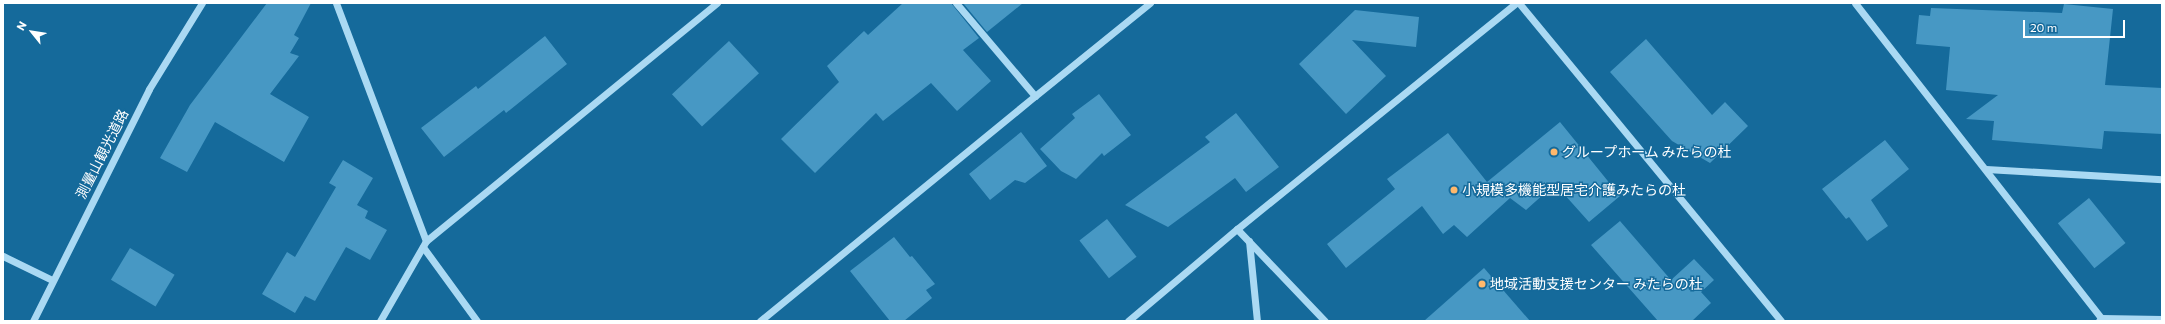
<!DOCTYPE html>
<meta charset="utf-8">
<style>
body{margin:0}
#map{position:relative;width:2165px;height:324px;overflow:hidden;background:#156a9b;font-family:Commissioner,"Noto Sans JP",sans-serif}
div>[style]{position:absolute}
.building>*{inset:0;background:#4798c4;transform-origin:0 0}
.minor>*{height:7px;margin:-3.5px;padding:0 3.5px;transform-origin:3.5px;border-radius:3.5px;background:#aad9f3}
.dots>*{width:11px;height:11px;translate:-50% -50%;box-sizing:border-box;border:2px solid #156a9b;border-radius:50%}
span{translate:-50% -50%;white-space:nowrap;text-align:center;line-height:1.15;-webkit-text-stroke:3px #156a9b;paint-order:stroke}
.poi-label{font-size:14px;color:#fff}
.left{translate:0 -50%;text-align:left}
.street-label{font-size:14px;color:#fff}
.frame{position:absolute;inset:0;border:4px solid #fff;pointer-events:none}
.north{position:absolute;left:12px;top:12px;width:40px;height:40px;-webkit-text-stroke:3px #156a9b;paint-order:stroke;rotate:300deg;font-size:11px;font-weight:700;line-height:16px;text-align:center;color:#fff}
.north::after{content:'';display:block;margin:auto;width:14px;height:18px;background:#fff;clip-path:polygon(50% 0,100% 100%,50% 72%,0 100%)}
.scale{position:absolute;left:2023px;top:20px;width:102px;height:18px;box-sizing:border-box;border:2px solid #fff;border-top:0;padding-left:5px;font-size:12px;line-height:14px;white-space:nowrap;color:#fff;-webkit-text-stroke:3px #156a9b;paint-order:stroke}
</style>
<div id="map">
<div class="building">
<div style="clip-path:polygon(267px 3px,311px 3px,294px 35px,299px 38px,290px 53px,299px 56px,270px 94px,309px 117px,284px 162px,215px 122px,187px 172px,160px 158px,190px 105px)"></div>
<div style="clip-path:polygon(903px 3px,951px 3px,979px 38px,963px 50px,991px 81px,957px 111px,931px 83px,883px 121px,876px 113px,815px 173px,781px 139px,839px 82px,827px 66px,864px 31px,868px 35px)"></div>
<div style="clip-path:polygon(963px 3px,1023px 3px,987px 32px)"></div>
<div style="clip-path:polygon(2064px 4px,2113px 9px,2105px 85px,2162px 88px,2162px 134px,2104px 131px,2102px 149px,1992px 140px,1994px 121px,1966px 119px,1998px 95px,1946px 90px,1950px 47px,1916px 44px,1919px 15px,1930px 16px,1931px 8px,2062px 13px)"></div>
<div style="clip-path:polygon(1355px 10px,1419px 17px,1416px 47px,1352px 40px,1386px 76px,1346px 114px,1299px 64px)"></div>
<div style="clip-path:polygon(545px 36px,567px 64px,506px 113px,504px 110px,444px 157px,421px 128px,476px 86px,478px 89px)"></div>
<div style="clip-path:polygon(1646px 39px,1712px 115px,1725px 102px,1748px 126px,1710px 163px,1672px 141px,1610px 72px)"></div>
<div style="left:729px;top:41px;width:44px;height:78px;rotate:47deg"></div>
<div style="clip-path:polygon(1099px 94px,1131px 135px,1104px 156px,1102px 153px,1076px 179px,1061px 171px,1040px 149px,1075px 118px,1072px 114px)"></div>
<div style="clip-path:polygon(1236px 113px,1279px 167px,1246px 192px,1235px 178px,1168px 227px,1125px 205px,1210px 142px,1205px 137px)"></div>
<div style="clip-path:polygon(1560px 122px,1620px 196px,1589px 222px,1555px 184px,1526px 210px,1510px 198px,1467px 237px,1454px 225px,1443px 234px,1422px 206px,1346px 268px,1327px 244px,1395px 189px,1387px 179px,1448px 133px,1487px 182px)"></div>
<div style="clip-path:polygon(1021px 132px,1047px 166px,1025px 183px,1015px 180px,990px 200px,969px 174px)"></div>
<div style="clip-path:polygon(1885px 140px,1909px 169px,1871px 200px,1888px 226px,1867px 241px,1849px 217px,1846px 219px,1822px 189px)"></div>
<div style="clip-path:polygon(343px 160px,373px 178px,357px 205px,368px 211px,365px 218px,387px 230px,370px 260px,346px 247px,315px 301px,305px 296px,295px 313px,262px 294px,287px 252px,295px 257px,336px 187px,329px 183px)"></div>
<div style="left:2089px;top:198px;width:58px;height:40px;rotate:51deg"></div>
<div style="left:1107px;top:219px;width:48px;height:35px;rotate:52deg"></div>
<div style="clip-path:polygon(1620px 221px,1671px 280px,1694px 259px,1714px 280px,1701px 292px,1711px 303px,1692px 321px,1658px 321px,1591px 245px)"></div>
<div style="clip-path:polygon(894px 237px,910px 257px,912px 256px,935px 284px,926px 290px,932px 298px,904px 321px,890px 321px,850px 271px)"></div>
<div style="left:130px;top:248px;width:52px;height:37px;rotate:31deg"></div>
<div style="clip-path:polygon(1484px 268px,1530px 321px,1424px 321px)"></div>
</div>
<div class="minor">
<div style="left:336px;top:3px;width:254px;rotate:69.3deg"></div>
<div style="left:1519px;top:3px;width:412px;rotate:50.5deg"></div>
<div style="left:1855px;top:3px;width:400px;rotate:52deg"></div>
<div style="left:2101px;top:318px;width:4px;rotate:124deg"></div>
<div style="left:1035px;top:96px;width:148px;rotate:-39deg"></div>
<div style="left:1986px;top:169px;width:176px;rotate:3.3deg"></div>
<div style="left:1237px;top:229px;width:127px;rotate:46.3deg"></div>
<div style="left:1249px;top:241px;width:80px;rotate:84.3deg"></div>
<div style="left:423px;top:247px;width:92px;rotate:53.9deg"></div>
<div style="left:3px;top:256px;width:55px;rotate:26.1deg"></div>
<div style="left:2101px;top:318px;width:61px;rotate:0.9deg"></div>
<div style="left:33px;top:321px;width:259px;rotate:-63.4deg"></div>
<div style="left:149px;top:89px;width:101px;rotate:-58.4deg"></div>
<div style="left:380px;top:321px;width:92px;rotate:-60.1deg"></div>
<div style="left:426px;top:241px;width:376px;rotate:-39.3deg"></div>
<div style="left:760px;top:321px;width:355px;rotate:-39.3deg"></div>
<div style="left:1035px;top:96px;width:122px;rotate:-130.3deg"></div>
<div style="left:1128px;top:321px;width:143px;rotate:-40.2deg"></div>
<div style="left:1237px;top:229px;width:359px;rotate:-39deg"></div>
</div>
<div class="dots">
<div style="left:1554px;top:152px;background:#ffb86c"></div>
<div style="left:1454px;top:190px;background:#ffb86c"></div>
<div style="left:1482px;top:284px;background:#ffb86c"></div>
</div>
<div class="poi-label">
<span class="left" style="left:1562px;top:152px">グループホーム みたらの杜</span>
<span class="left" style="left:1462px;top:190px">小規模多機能型居宅介護みたらの杜</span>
<span class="left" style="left:1490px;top:284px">地域活動支援センター みたらの杜</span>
</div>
<div class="street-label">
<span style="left:102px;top:154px;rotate:-63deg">測量山観光道路</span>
</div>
<div class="frame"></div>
<div class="north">N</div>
<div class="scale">20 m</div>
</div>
